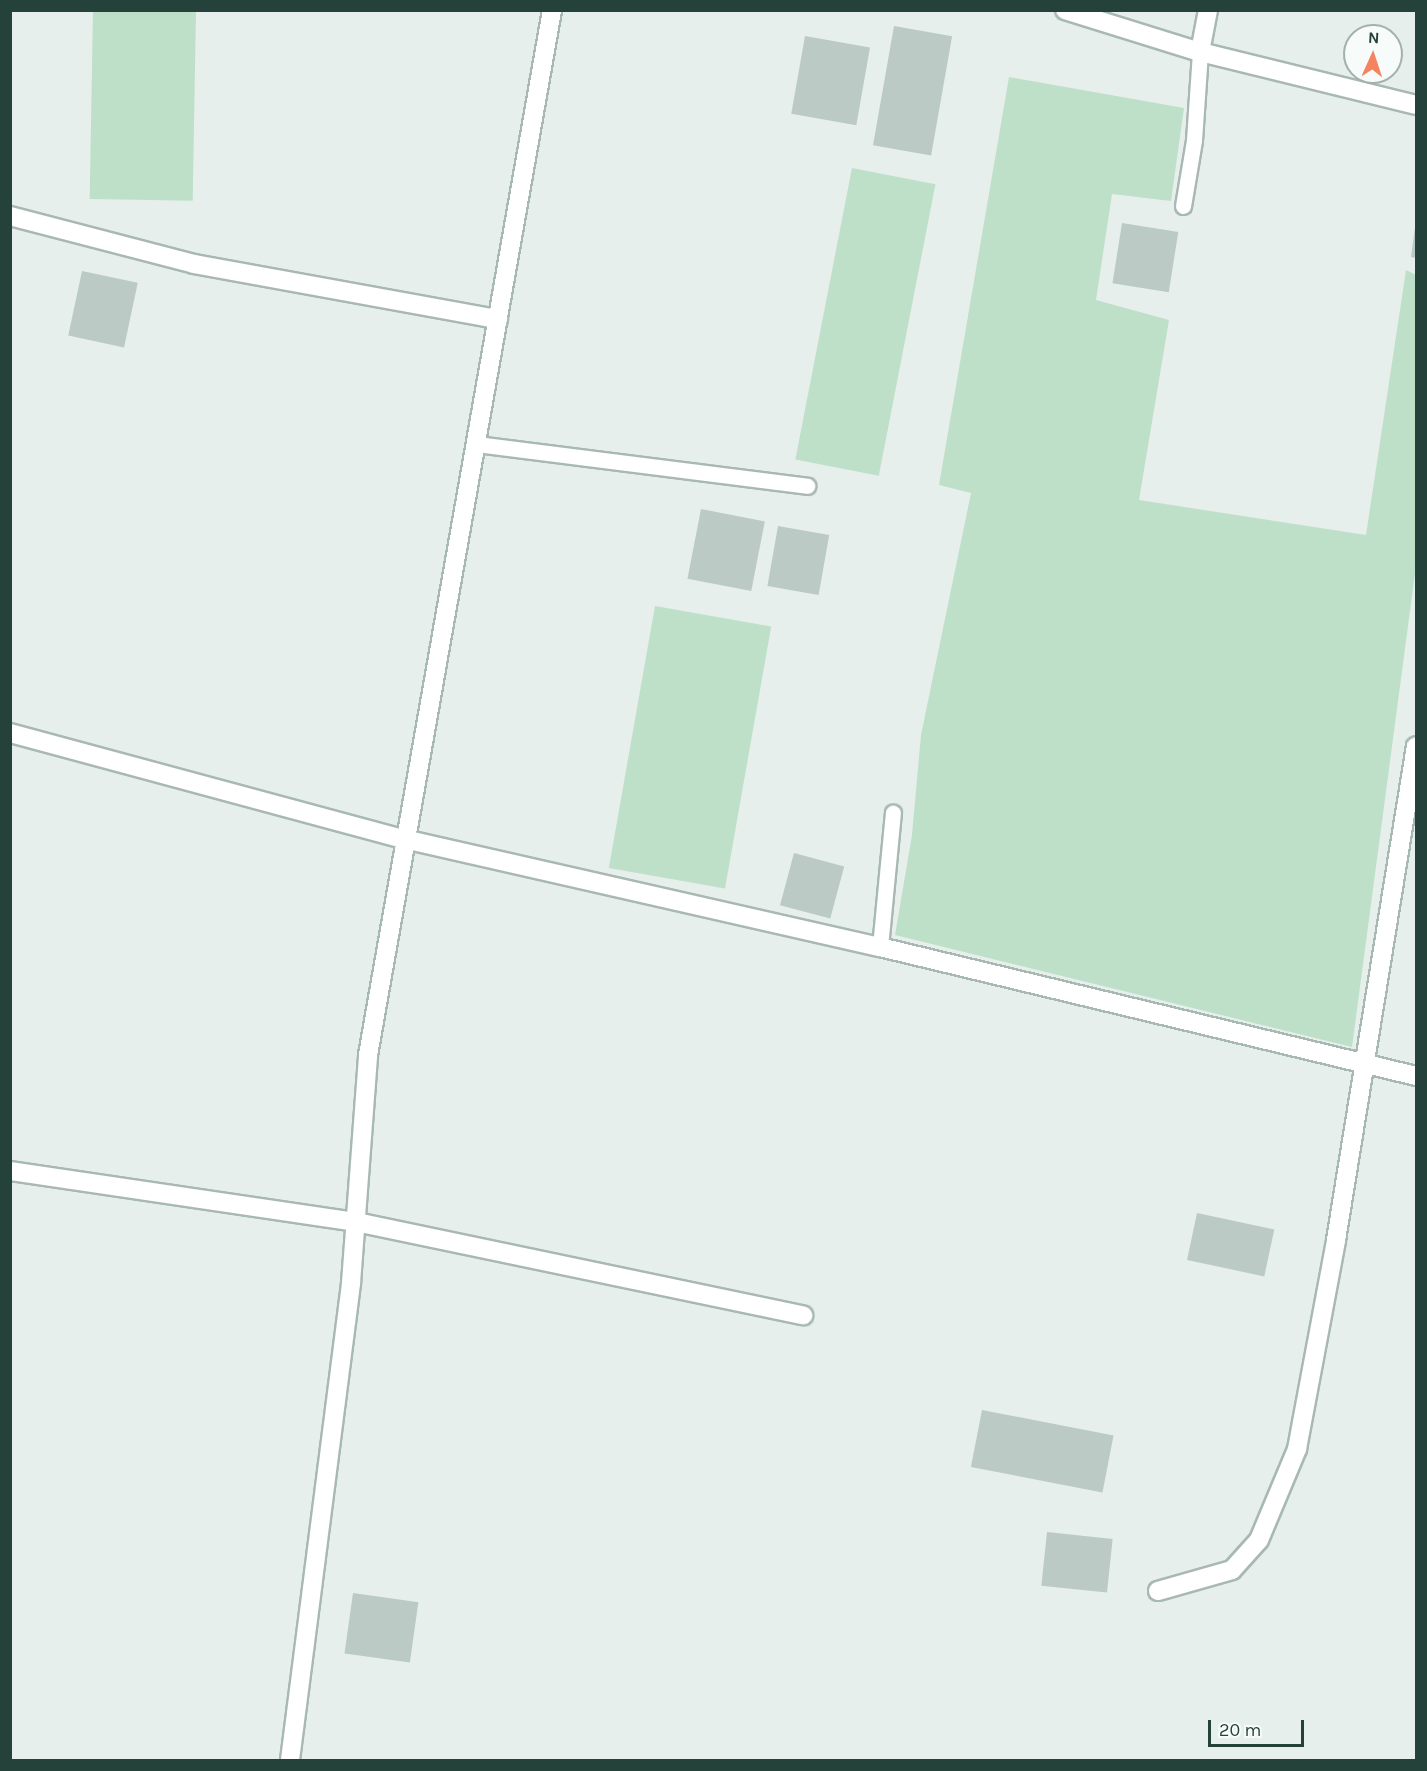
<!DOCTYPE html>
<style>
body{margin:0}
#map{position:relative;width:1427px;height:1771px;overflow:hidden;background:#e6efeb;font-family:Karla,sans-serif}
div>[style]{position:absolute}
.green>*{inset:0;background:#bfe0c8;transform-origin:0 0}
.building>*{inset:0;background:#bbcac4;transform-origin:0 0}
.roads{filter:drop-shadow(2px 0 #a8b8b2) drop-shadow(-2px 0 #a8b8b2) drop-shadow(0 2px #a8b8b2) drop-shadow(0 -2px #a8b8b2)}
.lane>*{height:15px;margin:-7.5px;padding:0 7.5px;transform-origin:7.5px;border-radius:7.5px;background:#fff}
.street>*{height:18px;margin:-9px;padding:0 9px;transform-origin:9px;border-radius:9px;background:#fff}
.secondary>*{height:18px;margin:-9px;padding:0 9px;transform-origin:9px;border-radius:9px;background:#fff}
span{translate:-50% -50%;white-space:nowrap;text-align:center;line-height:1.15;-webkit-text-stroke:4.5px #f7fbf9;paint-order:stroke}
.frame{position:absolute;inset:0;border:12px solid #24423a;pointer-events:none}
.north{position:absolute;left:1343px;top:24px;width:60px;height:60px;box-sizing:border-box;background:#f7fbf9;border:2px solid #a3b1ad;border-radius:50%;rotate:3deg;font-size:16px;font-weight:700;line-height:24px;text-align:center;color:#24423a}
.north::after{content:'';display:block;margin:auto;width:21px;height:27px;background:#f4845f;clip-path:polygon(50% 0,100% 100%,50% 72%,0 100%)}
.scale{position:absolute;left:1208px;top:1720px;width:96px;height:27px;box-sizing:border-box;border:3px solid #24423a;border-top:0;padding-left:8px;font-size:18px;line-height:21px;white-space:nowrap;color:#24423a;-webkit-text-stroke:4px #f7fbf9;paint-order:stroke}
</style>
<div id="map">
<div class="green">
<div style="left:93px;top:10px;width:103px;height:189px;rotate:1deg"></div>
<div style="clip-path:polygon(1009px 77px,1184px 108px,1171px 201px,1112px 194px,1096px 300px,1169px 320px,1139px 500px,1366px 535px,1406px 270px,1416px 275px,1416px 566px,1352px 1047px,895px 935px,912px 835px,921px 735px,971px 493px,939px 485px)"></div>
<div style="left:852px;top:168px;width:85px;height:297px;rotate:11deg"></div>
<div style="left:655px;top:606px;width:118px;height:266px;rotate:10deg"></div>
</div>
<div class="building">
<div style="left:894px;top:26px;width:59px;height:121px;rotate:10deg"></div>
<div style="left:805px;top:36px;width:66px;height:79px;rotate:10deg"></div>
<div style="left:1122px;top:223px;width:57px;height:61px;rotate:9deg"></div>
<div style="clip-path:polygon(1415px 227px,1416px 227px,1416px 258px,1411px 257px)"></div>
<div style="left:82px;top:271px;width:57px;height:66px;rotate:12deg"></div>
<div style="left:701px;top:509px;width:65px;height:71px;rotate:11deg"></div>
<div style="left:778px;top:526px;width:52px;height:61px;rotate:10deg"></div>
<div style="left:794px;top:853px;width:52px;height:54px;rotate:15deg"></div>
<div style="left:1197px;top:1213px;width:79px;height:48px;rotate:12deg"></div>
<div style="left:982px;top:1410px;width:134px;height:58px;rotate:11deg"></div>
<div style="left:1047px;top:1532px;width:66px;height:54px;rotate:6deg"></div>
<div style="left:353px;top:1593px;width:66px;height:61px;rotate:8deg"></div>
</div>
<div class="roads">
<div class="lane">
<div style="left:1183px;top:206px;width:67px;rotate:-80.5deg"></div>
<div style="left:1194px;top:140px;width:88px;rotate:-86.1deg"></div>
<div style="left:476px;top:444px;width:334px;rotate:7.2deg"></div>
<div style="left:880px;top:947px;width:135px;rotate:-84.5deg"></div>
</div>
<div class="street">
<div style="left:1200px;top:52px;width:43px;rotate:-79.2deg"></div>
<div style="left:10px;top:216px;width:190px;rotate:14.6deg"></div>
<div style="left:194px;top:264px;width:309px;rotate:10.3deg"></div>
<div style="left:10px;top:733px;width:408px;rotate:15.1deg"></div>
<div style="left:404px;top:839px;width:488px;rotate:12.8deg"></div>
<div style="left:880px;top:947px;width:551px;rotate:13.53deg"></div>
<div style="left:10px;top:1171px;width:350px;rotate:8.4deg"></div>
<div style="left:356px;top:1222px;width:457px;rotate:11.8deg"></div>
<div style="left:1158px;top:1591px;width:77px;rotate:-15.8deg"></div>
<div style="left:1232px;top:1570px;width:40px;rotate:-48deg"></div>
<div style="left:1259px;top:1540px;width:99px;rotate:-67.3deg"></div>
<div style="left:1297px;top:1449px;width:213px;rotate:-79.4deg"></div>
<div style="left:1336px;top:1240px;width:500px;rotate:-80.8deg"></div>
<div style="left:290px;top:1760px;width:481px;rotate:-82.7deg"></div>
<div style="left:351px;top:1283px;width:229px;rotate:-85.7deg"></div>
<div style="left:368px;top:1055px;width:1061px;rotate:-80.01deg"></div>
</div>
<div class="secondary">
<div style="left:1065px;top:10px;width:141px;rotate:17.3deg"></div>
<div style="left:1200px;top:52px;width:222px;rotate:13.8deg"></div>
</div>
</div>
<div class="frame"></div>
<div class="north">N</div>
<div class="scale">20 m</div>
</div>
